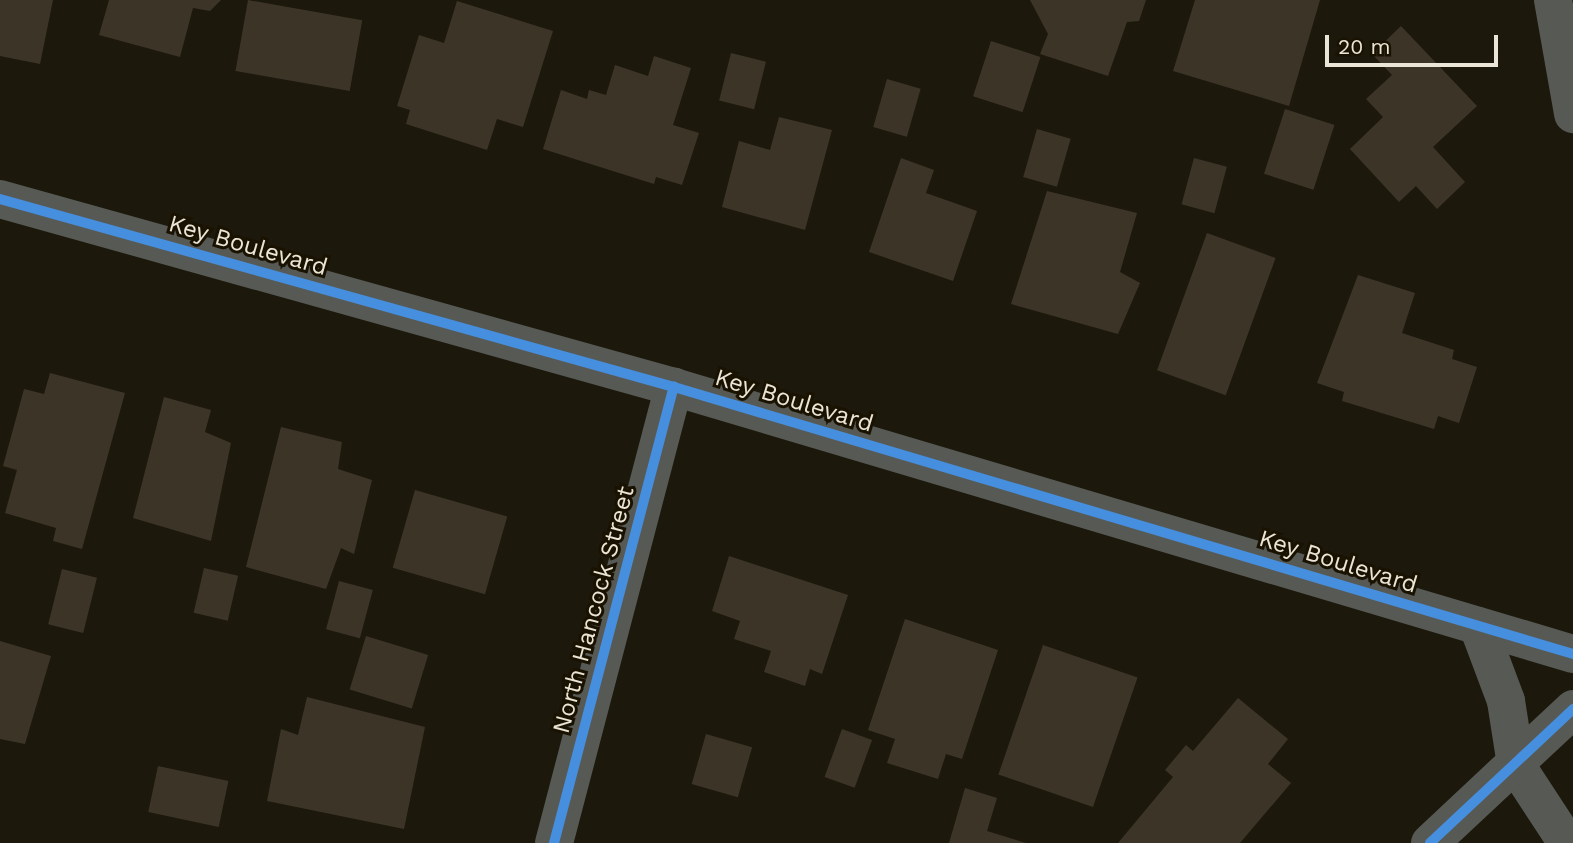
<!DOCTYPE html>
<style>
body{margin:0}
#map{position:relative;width:1573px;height:843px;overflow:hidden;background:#1c180c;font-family:"Work Sans",sans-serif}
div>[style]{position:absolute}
.building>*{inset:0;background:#3d3428;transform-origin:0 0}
.minor>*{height:38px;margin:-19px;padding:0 19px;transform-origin:19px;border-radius:19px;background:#575954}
.cycleway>*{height:10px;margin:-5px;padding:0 5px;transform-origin:5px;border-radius:5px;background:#468fdf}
span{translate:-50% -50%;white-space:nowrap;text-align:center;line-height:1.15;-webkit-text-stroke:6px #1a1200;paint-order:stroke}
.street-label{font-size:24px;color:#ebe5d7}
.scale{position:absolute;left:1325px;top:35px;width:173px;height:32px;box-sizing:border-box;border:4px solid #ebe5d7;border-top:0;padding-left:9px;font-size:21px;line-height:24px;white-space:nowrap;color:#ebe5d7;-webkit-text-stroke:5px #1a1200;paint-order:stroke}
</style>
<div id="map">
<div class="building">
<div style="clip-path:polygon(0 0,53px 0,40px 64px,0 56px)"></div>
<div style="clip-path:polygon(109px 0,221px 0,210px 11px,193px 8px,180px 57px,99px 35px)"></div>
<div style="left:248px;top:0;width:116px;height:72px;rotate:10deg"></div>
<div style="clip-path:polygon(1030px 0,1146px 0,1139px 21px,1127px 22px,1108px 76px,1040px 54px,1048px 34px)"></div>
<div style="clip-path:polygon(1195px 0,1320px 0,1289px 106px,1173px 71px)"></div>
<div style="clip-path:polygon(457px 1px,553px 31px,523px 127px,497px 119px,487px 150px,406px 124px,410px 110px,397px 106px,419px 35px,444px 43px)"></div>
<div style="clip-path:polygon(1401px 26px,1477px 106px,1433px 147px,1465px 182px,1437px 209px,1416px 186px,1399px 202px,1350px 149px,1383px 117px,1366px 99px,1392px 75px,1372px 54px)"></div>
<div style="left:991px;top:41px;width:52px;height:58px;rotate:18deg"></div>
<div style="left:731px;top:53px;width:36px;height:49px;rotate:14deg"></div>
<div style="clip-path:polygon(654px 56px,691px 68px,673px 125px,699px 133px,682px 185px,656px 177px,654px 184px,543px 149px,561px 90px,587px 99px,589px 90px,606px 95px,615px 65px,648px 76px)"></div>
<div style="left:887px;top:79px;width:35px;height:50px;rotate:16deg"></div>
<div style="left:1285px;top:109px;width:52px;height:68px;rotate:18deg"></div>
<div style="clip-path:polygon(779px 117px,832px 130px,805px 230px,722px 207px,739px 141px,770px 150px)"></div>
<div style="left:1037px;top:129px;width:35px;height:50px;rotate:16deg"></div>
<div style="clip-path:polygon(901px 158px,934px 170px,926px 193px,977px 211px,953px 281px,869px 252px)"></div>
<div style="left:1194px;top:158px;width:34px;height:48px;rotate:15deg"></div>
<div style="clip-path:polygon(1047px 191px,1137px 213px,1120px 272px,1140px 283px,1118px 334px,1011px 304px)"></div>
<div style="left:1207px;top:233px;width:73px;height:146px;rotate:20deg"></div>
<div style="clip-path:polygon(1358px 275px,1415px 293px,1402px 333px,1454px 350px,1452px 359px,1477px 367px,1459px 423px,1438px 416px,1434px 429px,1342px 401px,1344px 392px,1317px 383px)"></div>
<div style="clip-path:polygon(50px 373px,125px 393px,82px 549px,53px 541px,56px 528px,5px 513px,17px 470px,3px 466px,24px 389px,44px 394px)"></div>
<div style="clip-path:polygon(164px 397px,211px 410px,205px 432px,231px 443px,211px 541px,133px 518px)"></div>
<div style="clip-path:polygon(281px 427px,342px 442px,338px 469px,372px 480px,354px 554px,341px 548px,326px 589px,246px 567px)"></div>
<div style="left:415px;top:490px;width:96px;height:81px;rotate:16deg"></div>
<div style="clip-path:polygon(729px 556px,848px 595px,822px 674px,810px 669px,805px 686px,764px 672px,771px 651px,734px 639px,740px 621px,712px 611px)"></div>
<div style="left:204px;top:568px;width:35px;height:46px;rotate:13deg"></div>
<div style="left:62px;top:569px;width:36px;height:57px;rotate:14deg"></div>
<div style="left:339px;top:581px;width:35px;height:50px;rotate:15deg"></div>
<div style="clip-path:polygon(905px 619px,998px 650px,962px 759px,946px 754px,938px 779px,887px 763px,895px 739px,868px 730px)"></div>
<div style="left:366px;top:636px;width:65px;height:56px;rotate:17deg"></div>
<div style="clip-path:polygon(0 641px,51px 656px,25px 744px,0 739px)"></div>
<div style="left:1043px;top:645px;width:100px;height:137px;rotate:19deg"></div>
<div style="clip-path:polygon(307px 697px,425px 727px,404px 829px,267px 801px,281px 729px,298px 735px)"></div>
<div style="clip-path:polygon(1238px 698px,1288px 739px,1268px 764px,1291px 783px,1240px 843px,1118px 843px,1173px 777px,1165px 770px,1186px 745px,1193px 751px)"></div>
<div style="left:842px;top:729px;width:32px;height:51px;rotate:20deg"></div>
<div style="left:706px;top:734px;width:48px;height:52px;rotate:16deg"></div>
<div style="left:158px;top:766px;width:72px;height:47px;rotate:12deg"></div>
<div style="clip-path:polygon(965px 788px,997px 798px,987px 831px,1026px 843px,949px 843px)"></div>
</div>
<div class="minor">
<div style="left:1553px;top:0;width:116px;rotate:80deg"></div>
<div style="left:0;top:199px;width:700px;rotate:15.59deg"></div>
<div style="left:674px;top:387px;width:938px;rotate:16.54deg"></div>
<div style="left:1478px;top:626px;width:80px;rotate:69.5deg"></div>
<div style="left:1506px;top:701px;width:65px;rotate:81.1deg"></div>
<div style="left:1516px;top:765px;width:93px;rotate:56.8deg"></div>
<div style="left:554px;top:843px;width:472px;rotate:-75.3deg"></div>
<div style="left:1430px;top:843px;width:196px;rotate:-43.1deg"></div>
</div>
<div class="cycleway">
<div style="left:0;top:199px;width:700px;rotate:15.59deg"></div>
<div style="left:674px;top:387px;width:938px;rotate:16.54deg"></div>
<div style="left:554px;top:843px;width:472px;rotate:-75.3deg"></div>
<div style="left:1430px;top:843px;width:196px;rotate:-43.1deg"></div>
</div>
<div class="street-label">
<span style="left:248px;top:246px;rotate:16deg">Key Boulevard</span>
<span style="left:794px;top:401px;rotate:17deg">Key Boulevard</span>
<span style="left:1338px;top:562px;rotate:17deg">Key Boulevard</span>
<span style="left:594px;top:610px;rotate:-75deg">North Hancock Street</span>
</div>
<div class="scale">20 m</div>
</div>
